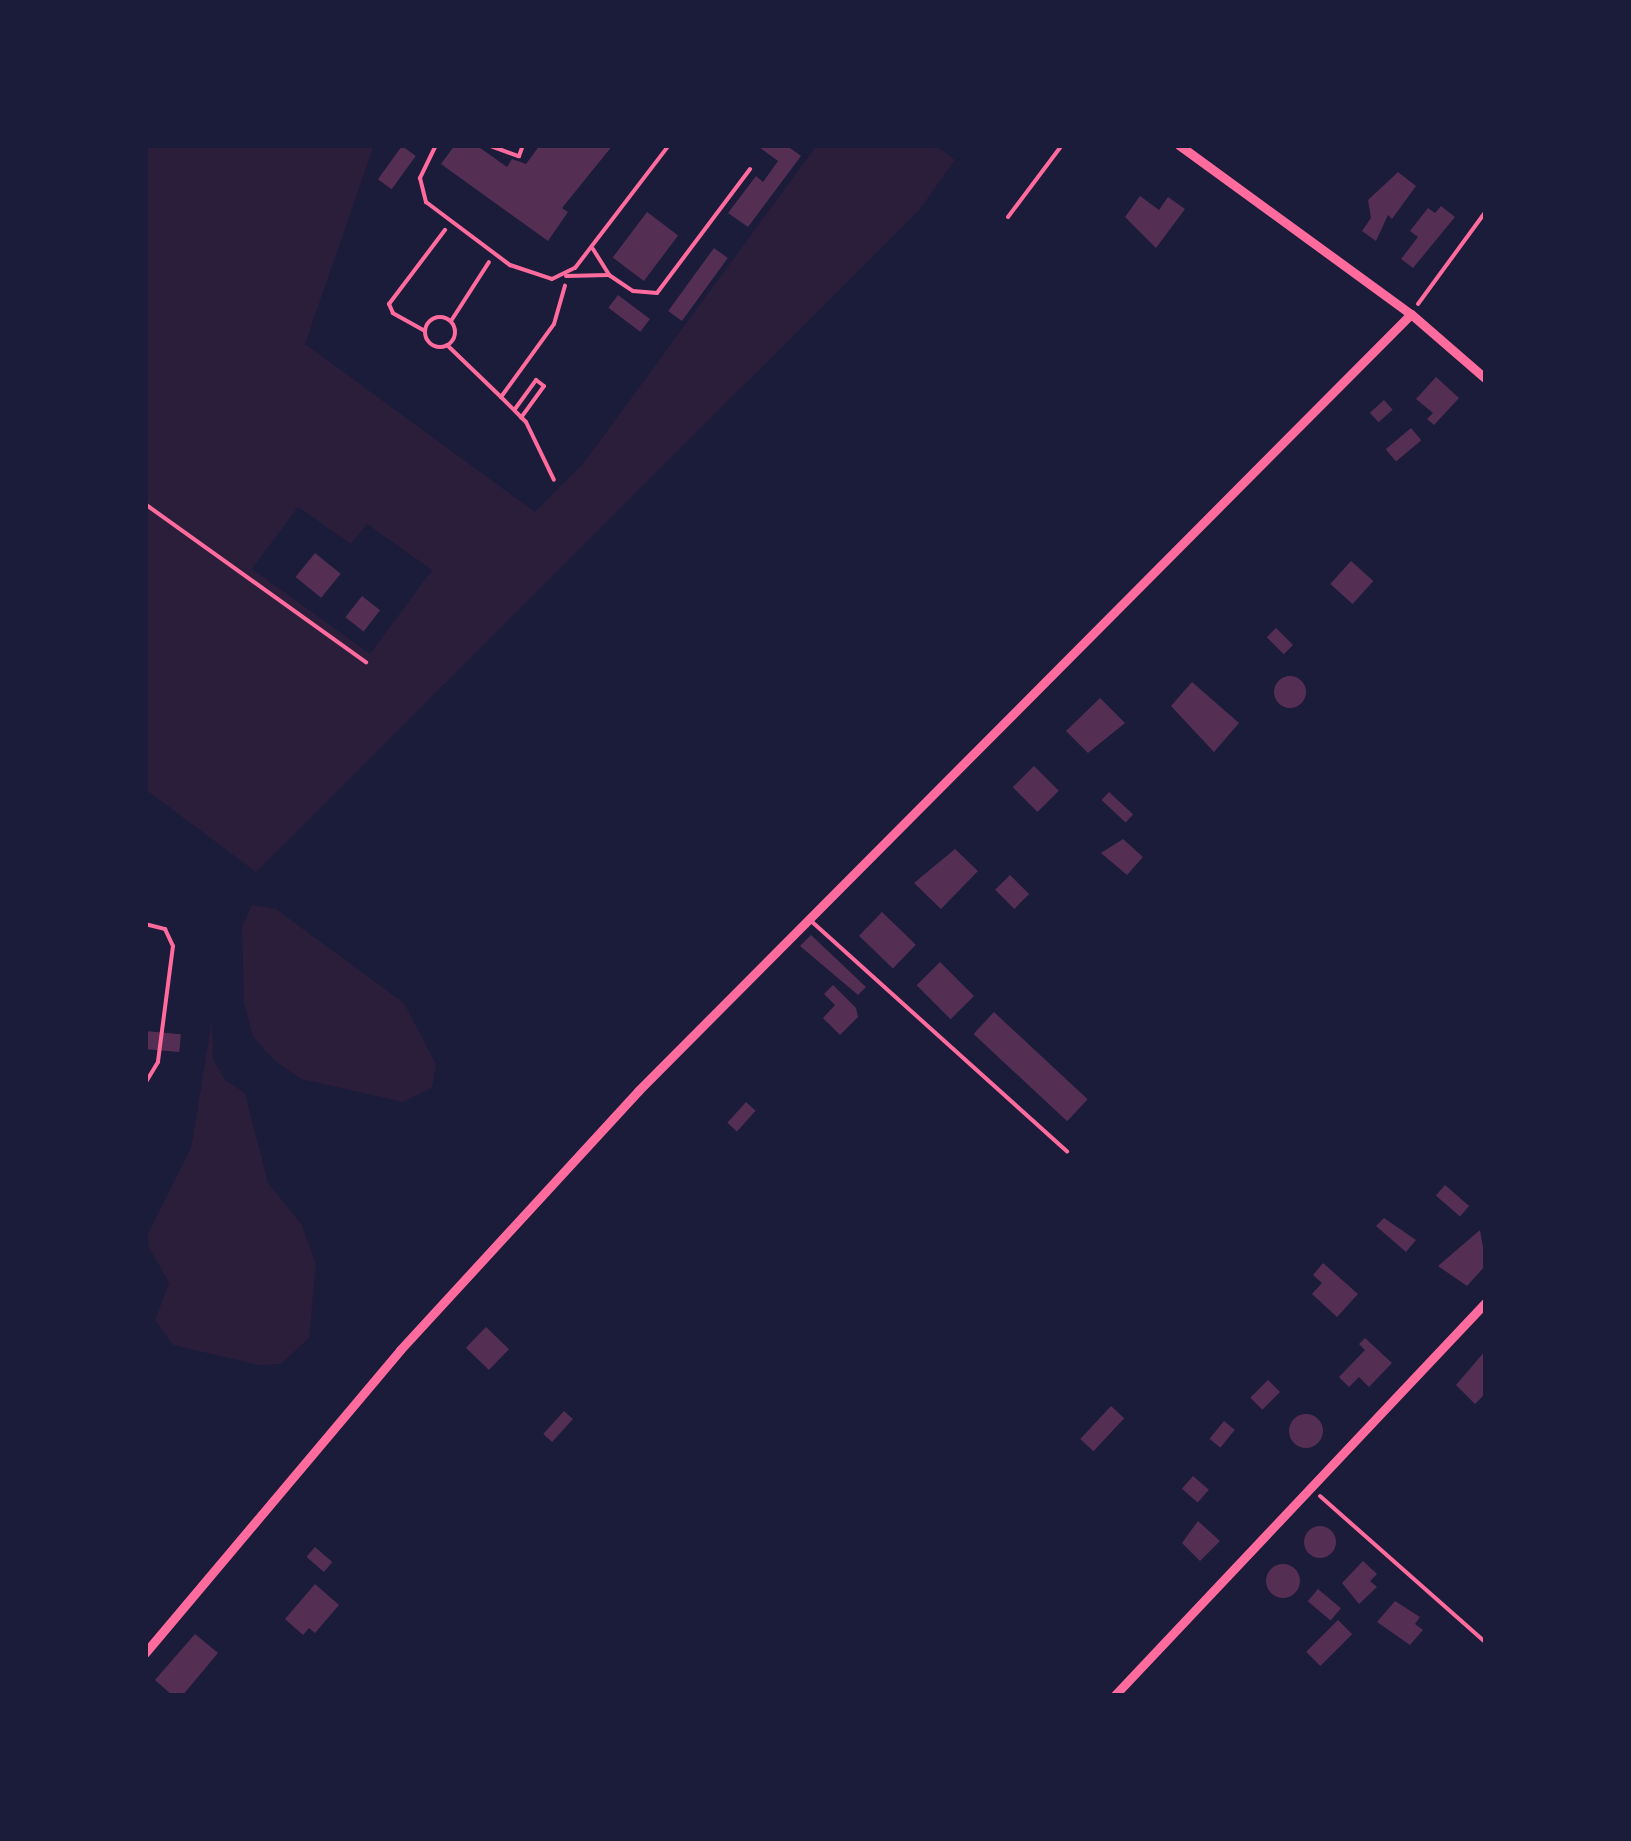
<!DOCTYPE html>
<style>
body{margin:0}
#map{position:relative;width:1631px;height:1841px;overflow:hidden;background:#1b1b3a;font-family:"DejaVu Sans",sans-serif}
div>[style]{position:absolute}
.green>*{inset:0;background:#2a1e3b}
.building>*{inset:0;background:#542f53;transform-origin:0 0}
.round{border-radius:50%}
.path>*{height:4px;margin:-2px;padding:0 2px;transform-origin:2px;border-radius:2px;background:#ff6b9d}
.path>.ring{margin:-2px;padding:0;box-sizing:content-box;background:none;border:4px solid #ff6b9d;border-radius:50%}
.service>*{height:4px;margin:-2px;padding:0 2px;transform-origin:2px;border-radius:2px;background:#ff6b9d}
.minor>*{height:9px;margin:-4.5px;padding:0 4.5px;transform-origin:4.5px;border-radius:4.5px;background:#ff6b9d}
span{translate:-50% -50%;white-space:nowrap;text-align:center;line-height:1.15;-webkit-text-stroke:10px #1b1b3a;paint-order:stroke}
.frame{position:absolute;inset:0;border:148px solid #1b1b3a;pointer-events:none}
</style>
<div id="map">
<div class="green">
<div style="clip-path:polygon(evenodd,145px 145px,374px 145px,305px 344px,535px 512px,583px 464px,817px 145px,935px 145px,955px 160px,920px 209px,256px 872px,145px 789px,145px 145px,298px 507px,351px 544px,367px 524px,432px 570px,370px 654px,252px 569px,298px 507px)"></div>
<div style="clip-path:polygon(252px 905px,276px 909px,404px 1003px,436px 1064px,432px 1088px,403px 1102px,301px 1079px,275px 1061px,253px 1037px,244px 1002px,242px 927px)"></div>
<div style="clip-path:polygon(212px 1021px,213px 1059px,225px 1080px,245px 1093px,268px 1183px,302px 1225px,316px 1264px,309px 1338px,281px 1364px,259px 1365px,173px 1345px,155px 1320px,169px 1283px,145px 1240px,191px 1148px)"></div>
</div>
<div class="building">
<div style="clip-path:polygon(455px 145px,476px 145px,507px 167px,512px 159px,526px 164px,540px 145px,613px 145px,562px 208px,568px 212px,548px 241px,441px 164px)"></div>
<div style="clip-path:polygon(756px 145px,786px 145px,801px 156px,748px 227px,728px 213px,756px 176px,763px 182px,778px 161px)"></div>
<div style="left:402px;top:146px;width:17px;height:41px;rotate:36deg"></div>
<div style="clip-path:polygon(1398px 172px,1416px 186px,1392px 219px,1388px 215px,1376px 241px,1362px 231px,1371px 218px,1368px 200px)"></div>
<div style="clip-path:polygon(1140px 196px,1159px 210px,1168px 197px,1185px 209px,1156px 248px,1125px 217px)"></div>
<div style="clip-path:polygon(1441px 206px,1455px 217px,1413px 268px,1401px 259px,1418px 237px,1410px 231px,1428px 208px,1435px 213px)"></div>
<div style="left:647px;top:212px;width:39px;height:57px;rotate:37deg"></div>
<div style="left:714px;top:248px;width:17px;height:78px;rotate:36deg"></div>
<div style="left:618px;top:295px;width:40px;height:16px;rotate:37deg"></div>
<div style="clip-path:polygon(1436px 377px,1459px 398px,1434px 425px,1427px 419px,1433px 413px,1416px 399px)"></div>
<div style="left:1384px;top:400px;width:13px;height:19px;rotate:48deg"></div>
<div style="left:1411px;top:428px;width:16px;height:33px;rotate:50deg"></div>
<div style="left:315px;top:553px;width:33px;height:31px;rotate:39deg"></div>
<div style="left:1351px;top:561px;width:30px;height:31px;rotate:42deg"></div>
<div style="left:362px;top:596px;width:23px;height:27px;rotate:38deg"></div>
<div style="left:1276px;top:628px;width:24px;height:13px;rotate:45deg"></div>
<div class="round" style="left:1274px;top:676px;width:32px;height:32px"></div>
<div style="clip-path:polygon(1192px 682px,1239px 723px,1214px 752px,1171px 706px)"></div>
<div style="clip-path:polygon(1100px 698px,1125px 723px,1088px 753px,1066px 731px)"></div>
<div style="left:1034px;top:766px;width:35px;height:30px;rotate:45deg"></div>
<div style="left:1109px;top:792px;width:33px;height:11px;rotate:43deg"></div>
<div style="clip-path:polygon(1123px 839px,1143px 857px,1127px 875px,1101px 853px)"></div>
<div style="clip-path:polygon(955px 849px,978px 871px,941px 909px,914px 883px)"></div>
<div style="left:1010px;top:875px;width:27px;height:21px;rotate:45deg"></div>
<div style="left:882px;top:912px;width:47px;height:33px;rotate:44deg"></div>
<div style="clip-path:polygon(811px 935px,866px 987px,858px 995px,800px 946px)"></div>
<div style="left:940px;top:962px;width:48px;height:33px;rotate:45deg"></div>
<div style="clip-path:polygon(833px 985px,856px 1008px,858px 1017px,840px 1035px,823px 1018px,835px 1005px,824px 994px)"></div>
<div style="left:994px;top:1012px;width:128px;height:30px;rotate:43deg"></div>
<div style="left:145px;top:1031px;width:36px;height:18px;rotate:5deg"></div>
<div style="left:746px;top:1102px;width:13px;height:28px;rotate:42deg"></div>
<div style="left:1445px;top:1185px;width:32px;height:14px;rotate:41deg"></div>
<div style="clip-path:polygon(1384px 1218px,1416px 1240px,1406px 1252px,1376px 1226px)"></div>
<div style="clip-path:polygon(1480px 1230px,1486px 1265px,1467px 1286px,1438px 1266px)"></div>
<div style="clip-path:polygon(1323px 1263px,1358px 1294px,1337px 1317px,1312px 1294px,1322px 1283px,1313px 1275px)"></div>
<div style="left:486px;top:1327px;width:32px;height:29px;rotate:44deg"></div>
<div style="clip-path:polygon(1365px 1338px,1392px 1363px,1369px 1387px,1359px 1377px,1349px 1387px,1339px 1377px,1365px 1350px,1359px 1344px)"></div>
<div style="clip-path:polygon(1486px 1350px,1486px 1393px,1475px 1404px,1456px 1385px)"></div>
<div style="left:1268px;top:1380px;width:17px;height:25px;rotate:45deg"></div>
<div style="left:1111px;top:1406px;width:18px;height:45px;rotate:43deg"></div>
<div style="left:564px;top:1411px;width:12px;height:31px;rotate:42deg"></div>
<div class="round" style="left:1289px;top:1414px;width:34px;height:34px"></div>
<div style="left:1224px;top:1421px;width:14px;height:23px;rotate:39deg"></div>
<div style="left:1193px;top:1476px;width:21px;height:17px;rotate:41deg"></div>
<div style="clip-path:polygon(1198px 1521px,1220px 1541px,1200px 1561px,1182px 1543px)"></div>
<div class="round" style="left:1304px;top:1526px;width:32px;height:32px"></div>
<div style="left:315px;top:1547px;width:23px;height:13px;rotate:41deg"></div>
<div style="clip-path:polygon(1363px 1561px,1377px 1574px,1370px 1581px,1377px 1587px,1359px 1604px,1342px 1583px)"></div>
<div class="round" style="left:1266px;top:1564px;width:34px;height:34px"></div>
<div style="clip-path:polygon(315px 1584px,339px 1605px,315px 1633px,309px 1628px,303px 1635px,285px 1619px)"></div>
<div style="left:1318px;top:1589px;width:30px;height:16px;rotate:40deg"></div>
<div style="clip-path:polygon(1395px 1601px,1420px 1617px,1415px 1624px,1423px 1630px,1410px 1645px,1377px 1622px)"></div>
<div style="left:1338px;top:1620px;width:20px;height:45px;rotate:45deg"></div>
<div style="clip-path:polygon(195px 1634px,218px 1653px,182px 1696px,173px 1696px,155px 1680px)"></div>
</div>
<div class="path">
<div style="left:488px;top:145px;width:33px;rotate:20deg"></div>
<div style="left:519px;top:156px;width:12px;rotate:-70deg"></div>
<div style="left:1418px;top:304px;width:115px;rotate:-53.8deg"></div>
<div class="ring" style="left:425px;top:317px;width:26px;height:26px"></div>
<div style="left:451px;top:321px;width:70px;rotate:-57.2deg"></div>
<div style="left:425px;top:331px;width:37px;rotate:-151deg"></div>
<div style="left:393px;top:313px;width:10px;rotate:-114deg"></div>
<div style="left:389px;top:304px;width:93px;rotate:-52.9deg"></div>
<div style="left:447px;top:345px;width:75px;rotate:43.9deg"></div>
<div style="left:501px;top:397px;width:90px;rotate:-54deg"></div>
<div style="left:554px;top:324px;width:40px;rotate:-74deg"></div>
<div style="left:501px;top:397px;width:35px;rotate:45deg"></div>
<div style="left:526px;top:422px;width:64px;rotate:64.2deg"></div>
<div style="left:515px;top:409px;width:36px;rotate:-54deg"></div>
<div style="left:536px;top:380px;width:10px;rotate:37deg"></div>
<div style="left:544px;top:386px;width:39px;rotate:126deg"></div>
<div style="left:145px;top:504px;width:272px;rotate:35.6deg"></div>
<div style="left:1320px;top:1496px;width:222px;rotate:41.5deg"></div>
</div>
<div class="service">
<div style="left:436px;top:145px;width:37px;rotate:116deg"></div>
<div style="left:420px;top:178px;width:25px;rotate:76deg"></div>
<div style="left:426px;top:202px;width:105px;rotate:36.9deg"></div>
<div style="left:510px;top:265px;width:44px;rotate:18.4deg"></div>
<div style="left:552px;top:279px;width:25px;rotate:-26deg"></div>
<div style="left:575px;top:268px;width:155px;rotate:-52.6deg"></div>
<div style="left:1008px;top:217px;width:90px;rotate:-53.1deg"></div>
<div style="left:593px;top:249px;width:31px;rotate:58deg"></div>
<div style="left:566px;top:276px;width:43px;rotate:-1.3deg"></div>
<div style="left:609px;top:275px;width:29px;rotate:34deg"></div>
<div style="left:633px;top:291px;width:24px;rotate:5deg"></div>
<div style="left:657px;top:293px;width:155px;rotate:-53.1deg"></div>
<div style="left:810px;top:920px;width:346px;rotate:42deg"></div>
<div style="left:145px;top:924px;width:21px;rotate:14deg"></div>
<div style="left:165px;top:929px;width:19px;rotate:65deg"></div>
<div style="left:173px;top:946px;width:117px;rotate:97.4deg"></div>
<div style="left:158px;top:1062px;width:26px;rotate:121deg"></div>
</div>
<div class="minor">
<div style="left:1179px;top:145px;width:287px;rotate:36.1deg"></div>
<div style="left:1411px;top:314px;width:99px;rotate:40.9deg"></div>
<div style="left:145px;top:1653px;width:396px;rotate:-49.9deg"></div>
<div style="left:400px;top:1350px;width:352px;rotate:-47.4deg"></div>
<div style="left:638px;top:1091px;width:1096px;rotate:-45.15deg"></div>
<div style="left:1114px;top:1696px;width:542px;rotate:-46.65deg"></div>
</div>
<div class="frame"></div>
</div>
